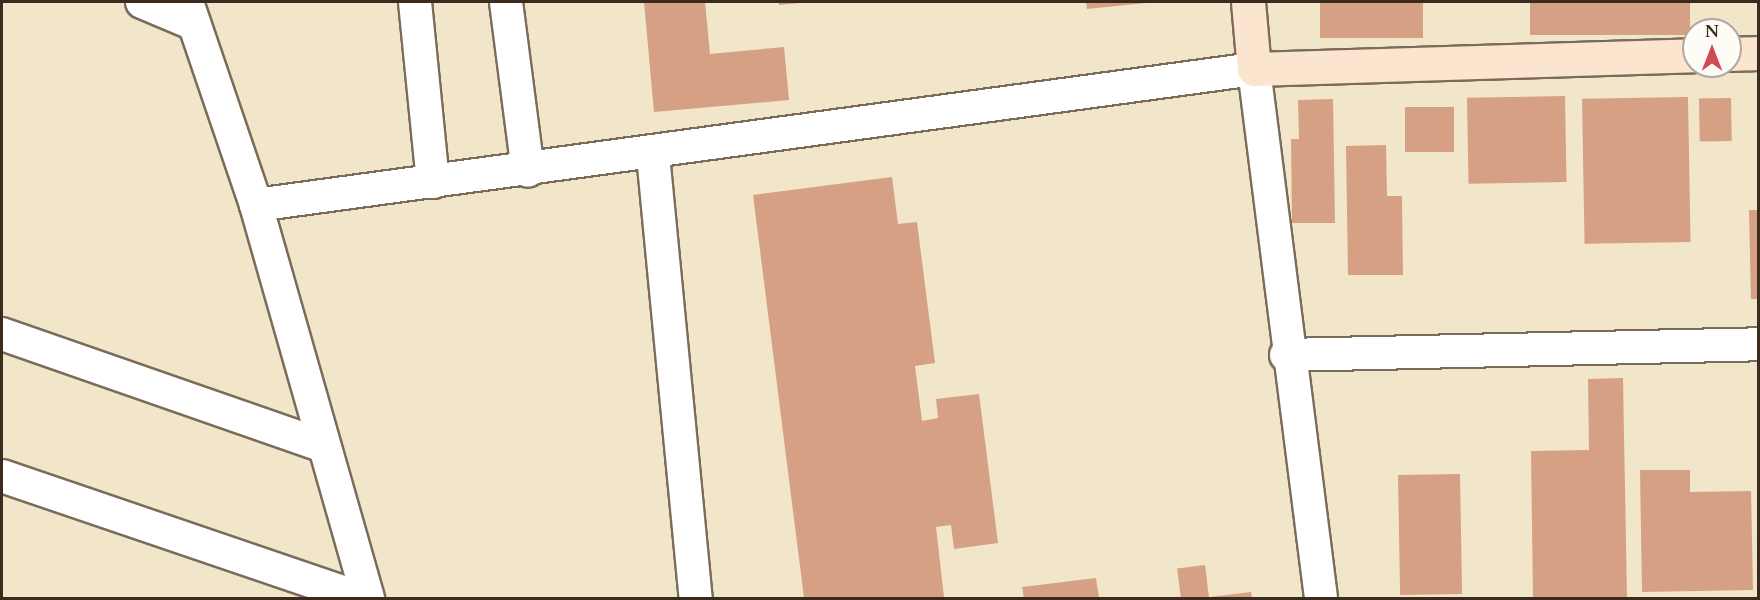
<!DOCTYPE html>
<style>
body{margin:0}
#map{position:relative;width:1760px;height:600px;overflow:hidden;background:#f1e5ca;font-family:Cardo,serif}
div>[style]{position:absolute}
.building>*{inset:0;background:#d6a085;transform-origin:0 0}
.roads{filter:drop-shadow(2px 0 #7b6b5a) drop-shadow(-2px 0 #7b6b5a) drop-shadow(0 2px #7b6b5a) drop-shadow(0 -2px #7b6b5a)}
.street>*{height:32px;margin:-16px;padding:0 16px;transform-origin:16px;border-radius:16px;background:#fff}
.secondary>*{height:33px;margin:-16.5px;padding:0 16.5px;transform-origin:16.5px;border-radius:16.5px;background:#fbe5cf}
span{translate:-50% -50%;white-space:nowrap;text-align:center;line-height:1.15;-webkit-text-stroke:6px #fdfcf7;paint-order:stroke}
.frame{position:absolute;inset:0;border:3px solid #3b2a1e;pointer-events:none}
.north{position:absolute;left:1682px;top:18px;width:60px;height:60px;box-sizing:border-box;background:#fdfcf7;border:2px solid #afa8a0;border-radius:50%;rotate:0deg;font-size:16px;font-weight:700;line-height:24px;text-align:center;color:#3b2a1e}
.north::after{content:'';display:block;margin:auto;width:21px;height:27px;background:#d1495b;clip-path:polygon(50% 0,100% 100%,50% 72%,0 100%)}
</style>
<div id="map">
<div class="building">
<div style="clip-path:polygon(644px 2px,705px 2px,710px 54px,784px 47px,789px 100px,654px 112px)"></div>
<div style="clip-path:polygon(779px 2px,798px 2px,799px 3px,779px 5px)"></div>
<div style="clip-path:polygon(1086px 2px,1146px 2px,1146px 3px,1087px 9px)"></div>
<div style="left:1320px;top:2px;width:103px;height:36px"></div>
<div style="left:1530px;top:2px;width:160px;height:33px"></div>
<div style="left:1565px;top:96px;width:86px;height:98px;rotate:89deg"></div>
<div style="left:1688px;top:97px;width:145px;height:106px;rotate:89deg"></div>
<div style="left:1731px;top:98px;width:43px;height:32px;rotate:89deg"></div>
<div style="clip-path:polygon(1333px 99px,1335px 223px,1292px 223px,1291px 139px,1299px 139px,1298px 100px)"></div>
<div style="left:1405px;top:107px;width:49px;height:45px"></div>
<div style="clip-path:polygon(1386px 145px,1387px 196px,1402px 196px,1403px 275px,1348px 275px,1346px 146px)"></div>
<div style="clip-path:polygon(892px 177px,898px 224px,917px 222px,935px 363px,915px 366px,922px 421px,938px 418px,936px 399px,979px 394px,998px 543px,954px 549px,951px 525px,936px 527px,944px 597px,957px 598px,804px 598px,753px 195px)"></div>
<div style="clip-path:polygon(1749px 210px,1758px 210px,1758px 299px,1751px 299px)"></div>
<div style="clip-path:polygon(1623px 378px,1627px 598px,1533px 598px,1531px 451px,1589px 450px,1588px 379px)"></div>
<div style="clip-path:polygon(1640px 470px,1690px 470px,1690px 492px,1751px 491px,1753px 590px,1642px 592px)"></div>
<div style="left:1460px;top:474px;width:120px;height:62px;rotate:89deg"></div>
<div style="left:1205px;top:565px;width:33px;height:28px;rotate:83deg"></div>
<div style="clip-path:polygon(1096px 578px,1099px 598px,1024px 598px,1022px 587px)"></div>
<div style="clip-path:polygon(1251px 592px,1252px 598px,1210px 598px,1210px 597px)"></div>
</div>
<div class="roads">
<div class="street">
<div style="left:142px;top:2px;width:56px;rotate:22.9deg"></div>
<div style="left:187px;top:2px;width:214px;rotate:71.2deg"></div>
<div style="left:256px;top:205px;width:409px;rotate:74.1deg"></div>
<div style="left:415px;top:2px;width:181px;rotate:84.3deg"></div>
<div style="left:506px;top:2px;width:170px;rotate:82.6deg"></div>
<div style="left:653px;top:155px;width:445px;rotate:84.5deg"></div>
<div style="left:256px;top:205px;width:1007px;rotate:-7.76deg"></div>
<div style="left:1254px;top:69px;width:533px;rotate:82.78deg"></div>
<div style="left:2px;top:334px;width:341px;rotate:19.2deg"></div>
<div style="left:1286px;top:355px;width:472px;rotate:-1.3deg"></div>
<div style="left:2px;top:476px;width:378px;rotate:18.8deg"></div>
</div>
<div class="secondary">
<div style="left:1248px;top:2px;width:67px;rotate:84.9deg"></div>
<div style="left:1254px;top:69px;width:440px;rotate:-1.8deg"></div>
<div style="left:1730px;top:54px;width:28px;rotate:-2deg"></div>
</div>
</div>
<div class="frame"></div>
<div class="north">N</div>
</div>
